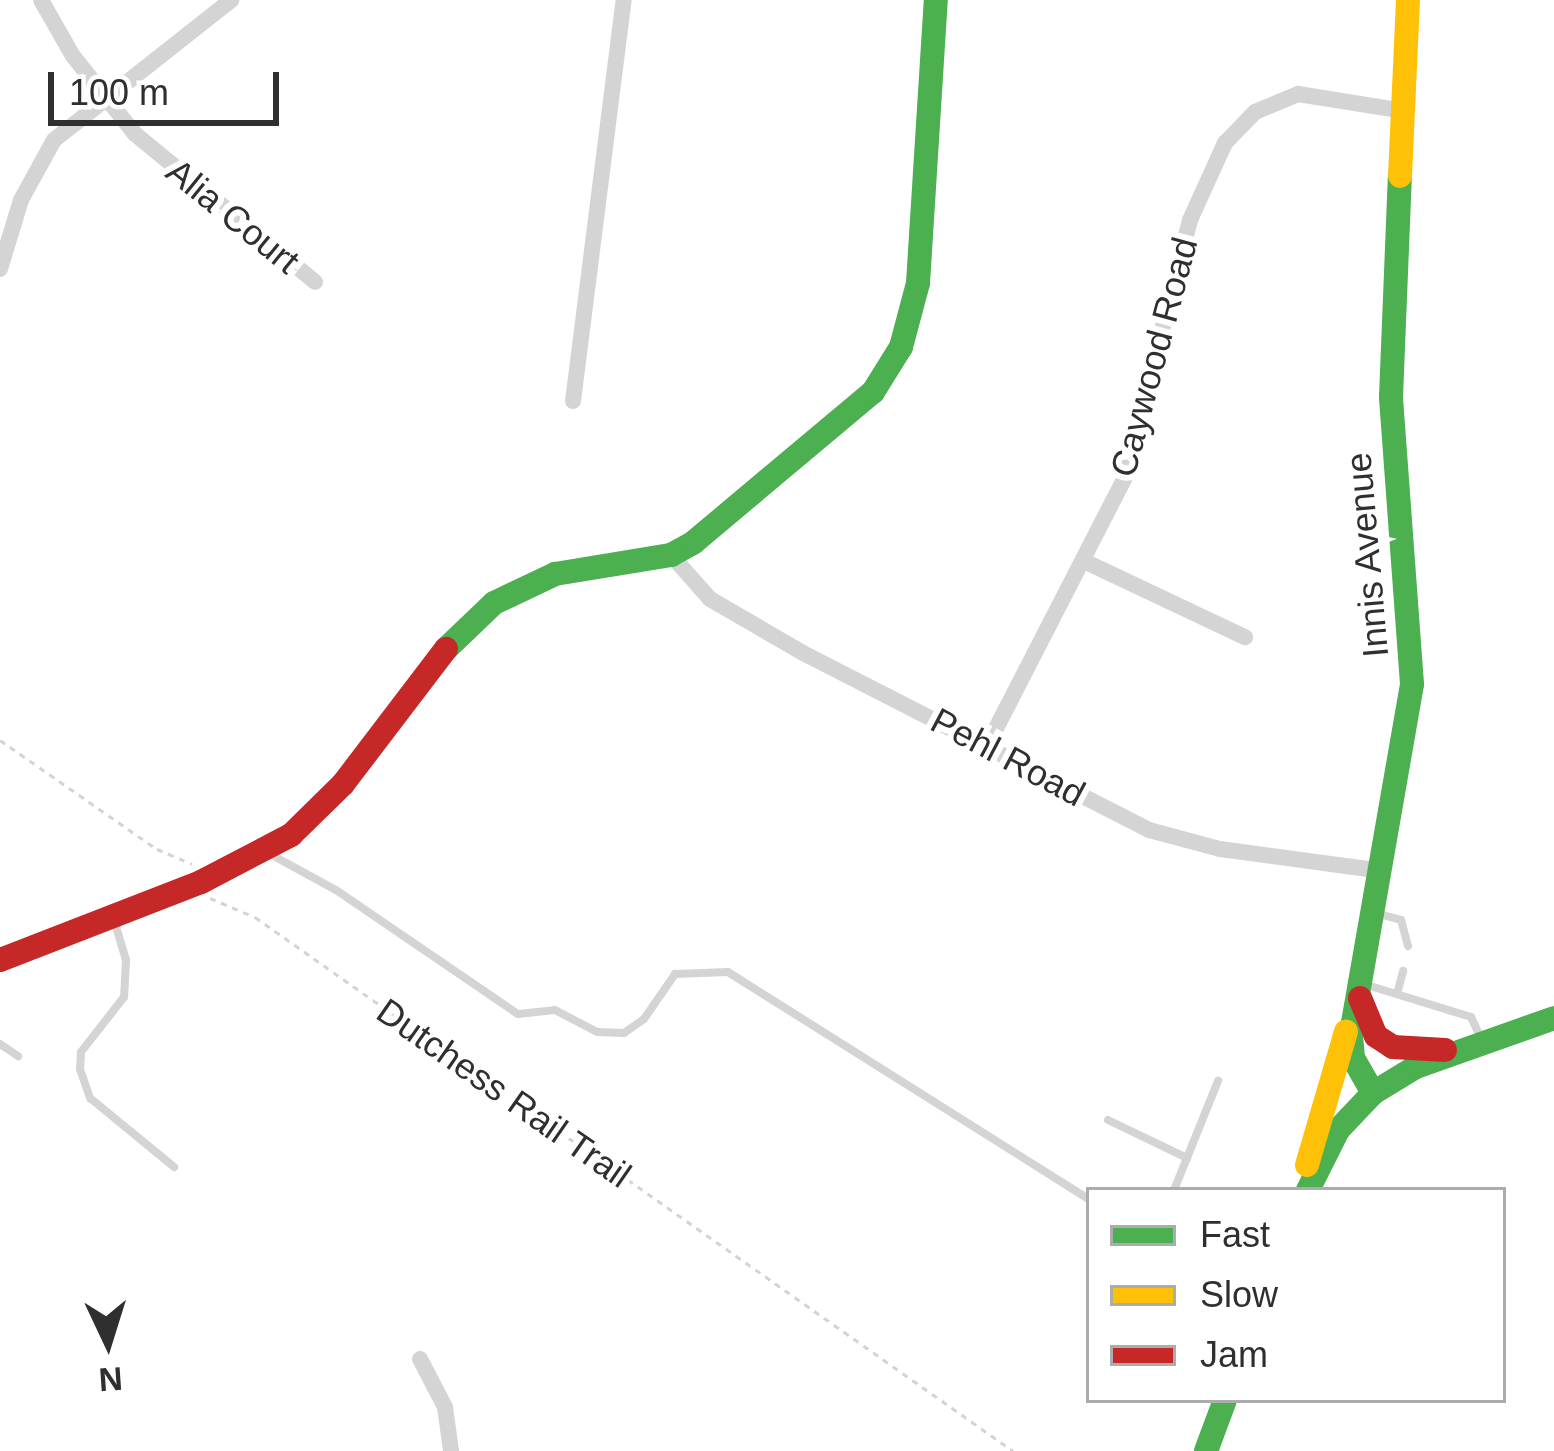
<!DOCTYPE html>
<style>
body{margin:0}
#map{position:relative;width:1554px;height:1451px;overflow:hidden;background:#fff;font-family:Helvetica,sans-serif}
div>[style]{position:absolute}
.path>*{height:3px;margin-top:-1.5px;transform-origin:0;background:repeating-linear-gradient(90deg,#d4d4d4 0 6px,transparent 0 12px)}
.lane>*{height:8px;margin:-4px;padding:0 4px;transform-origin:4px;border-radius:4px;background:#d4d4d4}
.street>*{height:16px;margin:-8px;padding:0 8px;transform-origin:8px;border-radius:8px;background:#d4d4d4}
.fast>*{height:24px;margin:-12px;padding:0 12px;transform-origin:12px;border-radius:12px;background:#4caf50}
.slow>*{height:24px;margin:-12px;padding:0 12px;transform-origin:12px;border-radius:12px;background:#ffc107}
.jam>*{height:24px;margin:-12px;padding:0 12px;transform-origin:12px;border-radius:12px;background:#c62828}
span{translate:-50% -50%;white-space:nowrap;text-align:center;line-height:1.15;-webkit-text-stroke:12px #fff;paint-order:stroke}
.street-label{font-size:36px;color:#2f2f2f}
.legend{position:absolute;left:1086px;top:1187px;width:420px;height:216px;box-sizing:border-box;background:#fff;border:3px solid #acacac;margin:0;padding:15px 21px;list-style:none;font-size:36px;color:#2f2f2f}
.legend li{display:flex;align-items:center;gap:24px;height:60px}
.legend b{width:60px;border:3px solid #acacac}
.north{position:absolute;left:48px;top:1283px;width:120px;height:120px;-webkit-text-stroke:9px #fff;paint-order:stroke;rotate:176deg;font-size:33px;font-weight:700;line-height:48px;text-align:center;color:#2f2f2f}
.north::after{content:'';display:block;margin:auto;width:42px;height:54px;background:#2f2f2f;clip-path:polygon(50% 0,100% 100%,50% 72%,0 100%)}
.scale{position:absolute;left:48px;top:72px;width:231px;height:54px;box-sizing:border-box;border:6px solid #2f2f2f;border-top:0;padding-left:15px;font-size:36px;line-height:42px;white-space:nowrap;color:#2f2f2f;-webkit-text-stroke:9px #fff;paint-order:stroke}
</style>
<div id="map">
<div class="path">
<div style="left:0;top:740px;width:191px;rotate:34.8deg"></div>
<div style="left:157px;top:849px;width:38px;rotate:23deg"></div>
<div style="left:210px;top:898px;width:49px;rotate:22.9deg"></div>
<div style="left:255px;top:917px;width:927px;rotate:35.16deg"></div>
</div>
<div class="lane">
<div style="left:270px;top:854px;width:75px;rotate:28.6deg"></div>
<div style="left:336px;top:890px;width:220px;rotate:34.3deg"></div>
<div style="left:518px;top:1014px;width:37px;rotate:-6deg"></div>
<div style="left:555px;top:1010px;width:47px;rotate:27.6deg"></div>
<div style="left:597px;top:1032px;width:27px;rotate:2deg"></div>
<div style="left:624px;top:1033px;width:24px;rotate:-35deg"></div>
<div style="left:644px;top:1019px;width:55px;rotate:-55.4deg"></div>
<div style="left:675px;top:974px;width:53px;rotate:-2.2deg"></div>
<div style="left:728px;top:972px;width:426px;rotate:32.2deg"></div>
<div style="left:1375px;top:913px;width:27px;rotate:15deg"></div>
<div style="left:1401px;top:920px;width:27px;rotate:75deg"></div>
<div style="left:114px;top:920px;width:42px;rotate:73.3deg"></div>
<div style="left:126px;top:960px;width:37px;rotate:93deg"></div>
<div style="left:124px;top:997px;width:70px;rotate:128deg"></div>
<div style="left:81px;top:1052px;width:17px;rotate:93deg"></div>
<div style="left:80px;top:1069px;width:31px;rotate:71deg"></div>
<div style="left:90px;top:1098px;width:109px;rotate:39.4deg"></div>
<div style="left:1367px;top:985px;width:109px;rotate:17.1deg"></div>
<div style="left:1471px;top:1017px;width:26px;rotate:65deg"></div>
<div style="left:1397px;top:994px;width:24px;rotate:-75deg"></div>
<div style="left:0;top:1044px;width:22px;rotate:34deg"></div>
<div style="left:1108px;top:1120px;width:88px;rotate:25.7deg"></div>
<div style="left:1174px;top:1190px;width:118px;rotate:-68deg"></div>
</div>
<div class="street">
<div style="left:41px;top:0;width:64px;rotate:60.3deg"></div>
<div style="left:73px;top:56px;width:100px;rotate:51.5deg"></div>
<div style="left:135px;top:134px;width:233px;rotate:39.4deg"></div>
<div style="left:0;top:269px;width:72px;rotate:-73.1deg"></div>
<div style="left:21px;top:200px;width:68px;rotate:-61.2deg"></div>
<div style="left:54px;top:140px;width:226px;rotate:-38.3deg"></div>
<div style="left:573px;top:401px;width:404px;rotate:-82.8deg"></div>
<div style="left:671px;top:555px;width:59px;rotate:48.4deg"></div>
<div style="left:710px;top:599px;width:108px;rotate:30.1deg"></div>
<div style="left:803px;top:653px;width:389px;rotate:27.1deg"></div>
<div style="left:1149px;top:830px;width:73px;rotate:15deg"></div>
<div style="left:1220px;top:849px;width:164px;rotate:7.7deg"></div>
<div style="left:1086px;top:562px;width:176px;rotate:25.3deg"></div>
<div style="left:988px;top:744px;width:298px;rotate:-62.8deg"></div>
<div style="left:1124px;top:479px;width:267px;rotate:-75.7deg"></div>
<div style="left:1190px;top:220px;width:85px;rotate:-65.6deg"></div>
<div style="left:1225px;top:143px;width:43px;rotate:-45.9deg"></div>
<div style="left:1255px;top:112px;width:47px;rotate:-22.7deg"></div>
<div style="left:1298px;top:94px;width:107px;rotate:9.1deg"></div>
<div style="left:420px;top:1359px;width:54px;rotate:62.5deg"></div>
<div style="left:445px;top:1407px;width:44px;rotate:82.2deg"></div>
</div>
<div class="fast">
<div style="left:446px;top:649px;width:66px;rotate:-43.8deg"></div>
<div style="left:494px;top:603px;width:68px;rotate:-25.4deg"></div>
<div style="left:555px;top:574px;width:118px;rotate:-9.3deg"></div>
<div style="left:671px;top:555px;width:26px;rotate:-29deg"></div>
<div style="left:694px;top:542px;width:234px;rotate:-40deg"></div>
<div style="left:873px;top:392px;width:53px;rotate:-58.1deg"></div>
<div style="left:901px;top:347px;width:66px;rotate:-75.1deg"></div>
<div style="left:918px;top:283px;width:284px;rotate:-86.4deg"></div>
<div style="left:1373px;top:1093px;width:40px;rotate:-119.7deg"></div>
<div style="left:1353px;top:1058px;width:24px;rotate:-95deg"></div>
<div style="left:1351px;top:1034px;width:355px;rotate:-80.1deg"></div>
<div style="left:1412px;top:684px;width:288px;rotate:-94.2deg"></div>
<div style="left:1391px;top:397px;width:221px;rotate:-87.7deg"></div>
<div style="left:1308px;top:1190px;width:67px;rotate:-63.4deg"></div>
<div style="left:1338px;top:1130px;width:51px;rotate:-46.6deg"></div>
<div style="left:1373px;top:1093px;width:50px;rotate:-31.2deg"></div>
<div style="left:1416px;top:1067px;width:146px;rotate:-19.5deg"></div>
<div style="left:1206px;top:1451px;width:54px;rotate:-69.6deg"></div>
</div>
<div class="slow">
<div style="left:1400px;top:176px;width:176px;rotate:-87.4deg"></div>
<div style="left:1307px;top:1165px;width:139px;rotate:-73.7deg"></div>
</div>
<div class="jam">
<div style="left:0;top:960px;width:216px;rotate:-21.2deg"></div>
<div style="left:201px;top:882px;width:102px;rotate:-27.6deg"></div>
<div style="left:291px;top:835px;width:73px;rotate:-44.4deg"></div>
<div style="left:343px;top:784px;width:170px;rotate:-52.7deg"></div>
<div style="left:1360px;top:998px;width:41px;rotate:67.2deg"></div>
<div style="left:1376px;top:1036px;width:20px;rotate:33deg"></div>
<div style="left:1393px;top:1047px;width:52px;rotate:3.3deg"></div>
</div>
<div class="street-label">
<span style="left:233px;top:216px;rotate:39deg">Alia Court</span>
<span style="left:1154px;top:357px;rotate:-75deg">Caywood Road</span>
<span style="left:1367px;top:555px;rotate:-95deg">Innis Avenue</span>
<span style="left:1008px;top:757px;rotate:28deg">Pehl Road</span>
<span style="left:504px;top:1093px;rotate:35deg">Dutchess Rail Trail</span>
</div>
<ul class="legend">
<li><b style="height:15px;background:#4caf50"></b>Fast</li>
<li><b style="height:15px;background:#ffc107"></b>Slow</li>
<li><b style="height:15px;background:#c62828"></b>Jam</li>
</ul>
<div class="north">N</div>
<div class="scale">100 m</div>
</div>
